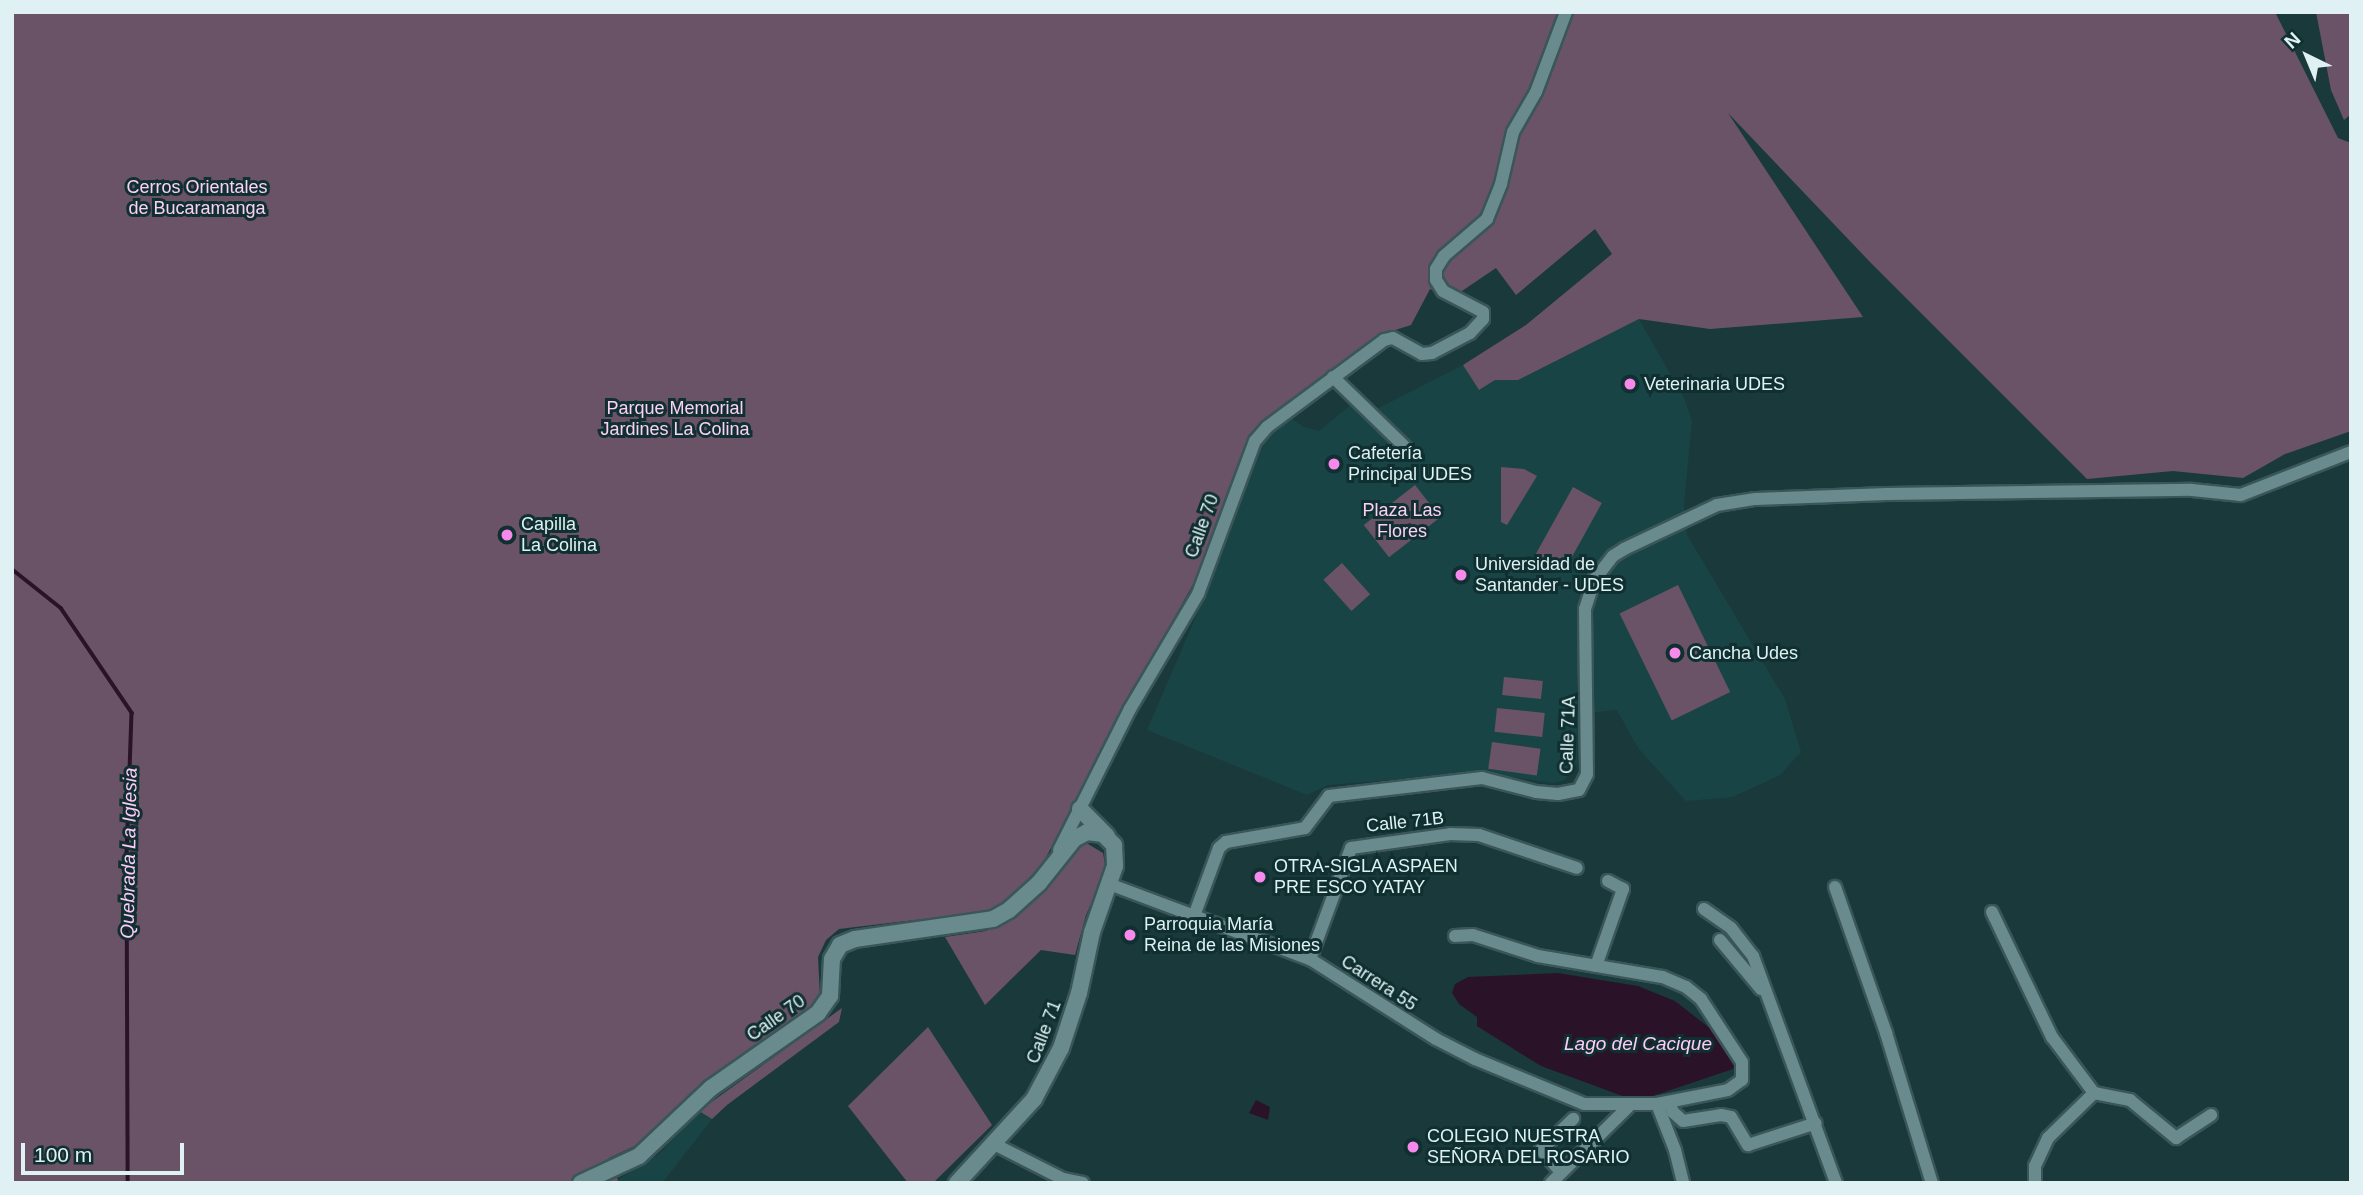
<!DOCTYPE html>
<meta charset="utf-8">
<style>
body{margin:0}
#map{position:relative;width:2363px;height:1195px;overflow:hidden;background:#1a393b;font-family:Helvetica,sans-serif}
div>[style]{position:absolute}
.built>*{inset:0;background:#194446}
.green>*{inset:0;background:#6b5367;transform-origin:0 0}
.water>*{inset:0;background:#2a1328}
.stream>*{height:3.5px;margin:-1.75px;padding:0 1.75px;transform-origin:1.75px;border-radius:1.75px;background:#2a1328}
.roads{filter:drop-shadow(2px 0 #3a5658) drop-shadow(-2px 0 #3a5658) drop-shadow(0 2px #3a5658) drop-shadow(0 -2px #3a5658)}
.street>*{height:12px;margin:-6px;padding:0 6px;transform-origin:6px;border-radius:6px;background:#698b8d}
.secondary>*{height:16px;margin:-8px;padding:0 8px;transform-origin:8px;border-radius:8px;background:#698b8d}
.dots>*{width:19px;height:19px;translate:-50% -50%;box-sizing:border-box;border:4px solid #0f2f31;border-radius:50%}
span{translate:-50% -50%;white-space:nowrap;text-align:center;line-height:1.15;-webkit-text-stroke:6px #0f2f31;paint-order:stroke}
.park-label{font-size:18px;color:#fbd1f5}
.poi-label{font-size:18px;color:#dff1f2}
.left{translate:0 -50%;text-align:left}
.street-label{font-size:18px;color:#dff1f2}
.water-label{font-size:19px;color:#ffcbf8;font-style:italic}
.frame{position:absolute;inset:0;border:14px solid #dff1f2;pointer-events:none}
.north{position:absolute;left:2272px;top:21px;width:70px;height:70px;-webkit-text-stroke:5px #0f2f31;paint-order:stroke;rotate:317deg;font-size:19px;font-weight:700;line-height:28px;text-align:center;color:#dff1f2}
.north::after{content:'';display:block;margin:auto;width:24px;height:32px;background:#dff1f2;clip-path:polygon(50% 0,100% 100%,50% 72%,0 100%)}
.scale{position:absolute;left:21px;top:1143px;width:163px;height:32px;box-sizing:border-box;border:4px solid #dff1f2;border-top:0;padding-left:9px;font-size:21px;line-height:24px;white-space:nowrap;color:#dff1f2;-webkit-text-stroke:5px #0f2f31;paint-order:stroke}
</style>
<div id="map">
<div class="built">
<div style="clip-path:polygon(1639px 319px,1685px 400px,1692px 421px,1684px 505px,1687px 535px,1785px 699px,1801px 752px,1780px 775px,1733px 797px,1686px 801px,1638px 748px,1617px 710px,1578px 714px,1577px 765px,1564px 780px,1554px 783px,1483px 773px,1328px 785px,1307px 795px,1147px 730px,1203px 600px,1257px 452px,1270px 434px,1289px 417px,1304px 427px,1319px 431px,1352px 404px,1365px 415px,1463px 365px,1479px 390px,1495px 380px,1518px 380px)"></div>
<div style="clip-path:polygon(699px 1111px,712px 1119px,663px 1182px,619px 1183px,618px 1180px,659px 1154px)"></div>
</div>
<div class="green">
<div style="clip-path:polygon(12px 12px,2275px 12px,2338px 138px,2351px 143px,2351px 431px,2285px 454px,2243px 478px,2173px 471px,2087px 479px,1870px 262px,1728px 113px,1863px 317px,1710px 329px,1639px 319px,1518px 380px,1495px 380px,1479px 390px,1463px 365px,1526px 325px,1612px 254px,1595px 229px,1516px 295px,1496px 268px,1453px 297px,1430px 289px,1411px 325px,1392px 331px,1367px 346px,1291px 401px,1248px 437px,1196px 579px,1117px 720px,1040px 869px,1011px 898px,990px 911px,839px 929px,826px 940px,818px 957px,820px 997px,815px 1006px,641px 1143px,609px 1158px,619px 1183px,12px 1183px)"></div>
<div style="clip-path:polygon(2316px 12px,2351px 12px,2351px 114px,2344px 120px,2331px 90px)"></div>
<div style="clip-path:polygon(1501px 467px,1524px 469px,1537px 476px,1507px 525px,1501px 522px)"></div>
<div style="left:1415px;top:485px;width:41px;height:65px;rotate:52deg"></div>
<div style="left:1573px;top:487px;width:33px;height:77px;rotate:29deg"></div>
<div style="left:1342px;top:563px;width:42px;height:25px;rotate:48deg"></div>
<div style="left:1678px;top:585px;width:119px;height:65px;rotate:64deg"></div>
<div style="left:1504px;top:677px;width:39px;height:18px;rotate:6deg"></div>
<div style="left:1497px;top:708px;width:48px;height:24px;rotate:6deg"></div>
<div style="left:1492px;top:742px;width:49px;height:27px;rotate:8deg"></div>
<div style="clip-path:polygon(1088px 844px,1103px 853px,1106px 870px,1086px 915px,1075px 955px,1041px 950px,985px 1005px,945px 937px,986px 931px,1005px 920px,1079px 845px)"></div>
<div style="clip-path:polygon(842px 1008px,839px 1022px,727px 1105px,712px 1119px,699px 1111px)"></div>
<div style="clip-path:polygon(928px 1027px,992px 1125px,933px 1183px,908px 1183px,848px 1106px)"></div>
</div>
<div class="water">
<div style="clip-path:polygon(1558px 973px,1638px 986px,1675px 1001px,1712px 1030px,1735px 1063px,1733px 1069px,1647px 1098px,1628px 1098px,1541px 1066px,1477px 1026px,1477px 1017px,1459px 1004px,1452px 993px,1455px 984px,1468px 977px)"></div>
<div style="clip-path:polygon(1256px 1100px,1270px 1107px,1268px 1120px,1249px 1113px)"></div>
</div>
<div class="stream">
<div style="left:12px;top:569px;width:63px;rotate:38.5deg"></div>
<div style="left:61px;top:608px;width:127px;rotate:55.9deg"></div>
<div style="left:132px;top:713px;width:140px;rotate:92deg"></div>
<div style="left:127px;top:853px;width:330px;rotate:89.8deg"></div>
</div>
<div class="roads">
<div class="street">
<div style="left:1333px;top:377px;width:100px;rotate:44.2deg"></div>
<div style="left:1059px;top:850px;width:158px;rotate:-63.3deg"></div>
<div style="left:1130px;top:709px;width:134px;rotate:-59.4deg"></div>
<div style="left:1198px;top:594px;width:163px;rotate:-69.6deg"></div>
<div style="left:1255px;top:441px;width:18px;rotate:-49deg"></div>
<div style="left:1267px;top:427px;width:146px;rotate:-36.6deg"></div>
<div style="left:1384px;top:340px;width:9px;rotate:-13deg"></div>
<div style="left:1393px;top:338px;width:33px;rotate:29deg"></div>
<div style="left:1422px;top:354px;width:10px;rotate:-6deg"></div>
<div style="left:1432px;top:353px;width:43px;rotate:-27.8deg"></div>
<div style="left:1470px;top:333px;width:19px;rotate:-47deg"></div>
<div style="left:1483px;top:319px;width:7px;rotate:-90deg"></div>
<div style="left:1483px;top:312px;width:45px;rotate:-152.3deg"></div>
<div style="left:1443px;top:291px;width:13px;rotate:-122deg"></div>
<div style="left:1436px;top:280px;width:11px;rotate:-90deg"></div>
<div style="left:1436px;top:269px;width:15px;rotate:-58deg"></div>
<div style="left:1444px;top:256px;width:57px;rotate:-40.7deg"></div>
<div style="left:1487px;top:219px;width:38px;rotate:-68deg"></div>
<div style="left:1501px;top:184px;width:53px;rotate:-77deg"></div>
<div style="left:1513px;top:132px;width:46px;rotate:-60.1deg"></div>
<div style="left:1536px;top:92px;width:85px;rotate:-69.4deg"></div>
<div style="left:1109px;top:884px;width:215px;rotate:20.5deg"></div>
<div style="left:1310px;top:959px;width:149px;rotate:32.4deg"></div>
<div style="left:1436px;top:1039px;width:44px;rotate:27.1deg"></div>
<div style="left:1475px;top:1059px;width:118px;rotate:22.4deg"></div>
<div style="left:1584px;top:1104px;width:73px"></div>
<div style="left:1657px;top:1104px;width:72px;rotate:-11.2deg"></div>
<div style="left:1728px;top:1090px;width:17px;rotate:-36deg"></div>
<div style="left:1742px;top:1080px;width:18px;rotate:-90deg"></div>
<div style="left:1742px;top:1062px;width:75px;rotate:-123.1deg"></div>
<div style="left:1701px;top:999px;width:19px;rotate:-141deg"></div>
<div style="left:1686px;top:987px;width:26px;rotate:-157deg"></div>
<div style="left:1662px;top:977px;width:126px;rotate:-170.4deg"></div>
<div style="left:1538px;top:956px;width:68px;rotate:-162.1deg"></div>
<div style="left:1473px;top:935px;width:18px;rotate:177deg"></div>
<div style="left:1835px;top:887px;width:155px;rotate:70.7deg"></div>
<div style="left:1886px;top:1033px;width:157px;rotate:73deg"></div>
<div style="left:1704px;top:909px;width:33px;rotate:35deg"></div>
<div style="left:1731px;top:928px;width:36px;rotate:52deg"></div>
<div style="left:1753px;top:956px;width:242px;rotate:69.9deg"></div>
<div style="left:1992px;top:912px;width:139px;rotate:64.4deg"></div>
<div style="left:2052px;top:1037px;width:70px;rotate:53.1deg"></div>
<div style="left:2094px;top:1093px;width:37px;rotate:11deg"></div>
<div style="left:2130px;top:1100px;width:60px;rotate:39.6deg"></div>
<div style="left:2176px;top:1138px;width:42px;rotate:-33.3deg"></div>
<div style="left:1194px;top:916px;width:72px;rotate:-69.8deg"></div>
<div style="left:1219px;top:848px;width:9px;rotate:-41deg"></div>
<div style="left:1226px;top:842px;width:80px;rotate:-10deg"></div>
<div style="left:1305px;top:828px;width:40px;rotate:-53deg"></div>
<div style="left:1329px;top:796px;width:154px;rotate:-6.7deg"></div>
<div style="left:1482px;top:778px;width:56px;rotate:14.5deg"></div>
<div style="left:1536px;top:792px;width:22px;rotate:5deg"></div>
<div style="left:1558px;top:794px;width:21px;rotate:-11deg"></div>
<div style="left:1579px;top:790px;width:18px;rotate:-63deg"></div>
<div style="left:1587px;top:774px;width:165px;rotate:-90.7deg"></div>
<div style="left:1585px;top:609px;width:32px;rotate:-72deg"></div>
<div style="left:1595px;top:579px;width:29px;rotate:-52deg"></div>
<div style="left:1613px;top:556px;width:13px;rotate:-32deg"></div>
<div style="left:1624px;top:549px;width:103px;rotate:-25.3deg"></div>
<div style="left:1717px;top:505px;width:39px;rotate:-9deg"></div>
<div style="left:1756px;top:499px;width:131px;rotate:-2.2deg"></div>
<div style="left:1887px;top:494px;width:305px;rotate:-0.8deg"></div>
<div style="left:2192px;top:490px;width:49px;rotate:5.8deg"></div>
<div style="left:2241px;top:495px;width:118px;rotate:-21.4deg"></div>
<div style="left:1720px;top:940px;width:64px;rotate:50.1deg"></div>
<div style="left:1310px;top:959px;width:118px;rotate:-69.7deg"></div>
<div style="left:1351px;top:848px;width:100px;rotate:-8deg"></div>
<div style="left:1450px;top:834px;width:29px;rotate:2deg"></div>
<div style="left:1479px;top:835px;width:103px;rotate:18.6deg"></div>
<div style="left:1596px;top:966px;width:82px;rotate:-70.7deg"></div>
<div style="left:1623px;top:889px;width:17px;rotate:-152deg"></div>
<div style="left:1669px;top:1102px;width:11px;rotate:68deg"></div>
<div style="left:1673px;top:1112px;width:13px;rotate:42deg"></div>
<div style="left:1683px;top:1121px;width:38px;rotate:-9deg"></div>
<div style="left:1721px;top:1115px;width:10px;rotate:11deg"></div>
<div style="left:1731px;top:1117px;width:33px;rotate:59deg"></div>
<div style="left:1748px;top:1145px;width:71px;rotate:-17.9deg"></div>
<div style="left:1657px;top:1104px;width:49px;rotate:68.6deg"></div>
<div style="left:1675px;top:1150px;width:34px;rotate:76deg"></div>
<div style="left:994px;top:1144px;width:77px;rotate:26.9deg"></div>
<div style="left:1063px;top:1179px;width:20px;rotate:11deg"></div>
<div style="left:1561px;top:1172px;width:30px;rotate:-132deg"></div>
<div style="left:1541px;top:1150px;width:45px;rotate:-44.1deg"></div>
<div style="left:1551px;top:1183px;width:110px;rotate:-44.6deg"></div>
<div style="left:2035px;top:1183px;width:17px;rotate:-90deg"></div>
<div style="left:2035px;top:1166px;width:31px;rotate:-65deg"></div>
<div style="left:2048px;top:1138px;width:64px;rotate:-44.4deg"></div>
</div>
<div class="secondary">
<div style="left:1080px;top:809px;width:38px;rotate:45deg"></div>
<div style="left:581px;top:1183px;width:64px;rotate:-25deg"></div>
<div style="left:639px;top:1156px;width:99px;rotate:-43.4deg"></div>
<div style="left:711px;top:1088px;width:131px;rotate:-35deg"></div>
<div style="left:818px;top:1013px;width:21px;rotate:-55deg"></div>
<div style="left:830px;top:996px;width:37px;rotate:-87deg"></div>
<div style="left:832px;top:959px;width:16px;rotate:-60deg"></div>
<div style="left:840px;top:945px;width:16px;rotate:-22deg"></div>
<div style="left:855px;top:939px;width:139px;rotate:-8.2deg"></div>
<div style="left:993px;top:919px;width:18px;rotate:-29deg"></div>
<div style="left:1009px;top:910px;width:40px;rotate:-42deg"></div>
<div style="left:1039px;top:883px;width:56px;rotate:-51.5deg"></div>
<div style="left:1074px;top:839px;width:15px;rotate:-28deg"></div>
<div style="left:1087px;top:832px;width:16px;rotate:7deg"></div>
<div style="left:1103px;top:834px;width:16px;rotate:45deg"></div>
<div style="left:1114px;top:845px;width:21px;rotate:87deg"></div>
<div style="left:1115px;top:866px;width:70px;rotate:109.2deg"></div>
<div style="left:1092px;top:932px;width:62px;rotate:102deg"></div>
<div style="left:1079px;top:993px;width:58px;rotate:108.1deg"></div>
<div style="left:1061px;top:1048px;width:58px;rotate:117.9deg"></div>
<div style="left:1034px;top:1099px;width:114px;rotate:132.5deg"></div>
</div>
</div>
<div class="dots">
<div style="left:1630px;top:384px;background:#f788ec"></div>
<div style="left:1334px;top:464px;background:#f788ec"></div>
<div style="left:507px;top:535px;background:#f788ec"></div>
<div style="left:1461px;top:575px;background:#f788ec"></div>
<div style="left:1675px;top:653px;background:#f788ec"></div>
<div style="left:1260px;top:877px;background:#f788ec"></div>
<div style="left:1130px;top:935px;background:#f788ec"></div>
<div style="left:1413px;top:1147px;background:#f788ec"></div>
</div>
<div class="park-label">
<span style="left:197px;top:198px">Cerros Orientales<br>de Bucaramanga</span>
<span style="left:675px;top:419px">Parque Memorial<br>Jardines La Colina</span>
<span style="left:1402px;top:521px">Plaza Las<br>Flores</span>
</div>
<div class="poi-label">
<span class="left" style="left:1644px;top:384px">Veterinaria UDES</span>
<span class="left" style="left:1348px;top:464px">Cafetería<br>Principal UDES</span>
<span class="left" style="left:521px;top:535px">Capilla<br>La Colina</span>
<span class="left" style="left:1475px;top:575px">Universidad de<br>Santander - UDES</span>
<span class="left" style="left:1689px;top:653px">Cancha Udes</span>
<span class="left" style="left:1274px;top:877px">OTRA-SIGLA ASPAEN<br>PRE ESCO YATAY</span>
<span class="left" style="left:1144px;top:935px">Parroquia María<br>Reina de las Misiones</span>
<span class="left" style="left:1427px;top:1147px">COLEGIO NUESTRA<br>SEÑORA DEL ROSARIO</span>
</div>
<div class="street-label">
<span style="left:1202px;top:526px;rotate:-70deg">Calle 70</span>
<span style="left:1568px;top:735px;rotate:-88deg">Calle 71A</span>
<span style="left:1405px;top:822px;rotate:-6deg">Calle 71B</span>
<span style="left:1379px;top:983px;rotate:33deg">Carrera 55</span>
<span style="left:776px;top:1018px;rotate:-35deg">Calle 70</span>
<span style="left:1044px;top:1032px;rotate:-69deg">Calle 71</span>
</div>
<div class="water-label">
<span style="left:129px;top:853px;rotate:-89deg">Quebrada La Iglesia</span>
<span style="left:1638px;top:1044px">Lago del Cacique</span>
</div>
<div class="frame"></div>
<div class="north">N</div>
<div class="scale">100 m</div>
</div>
